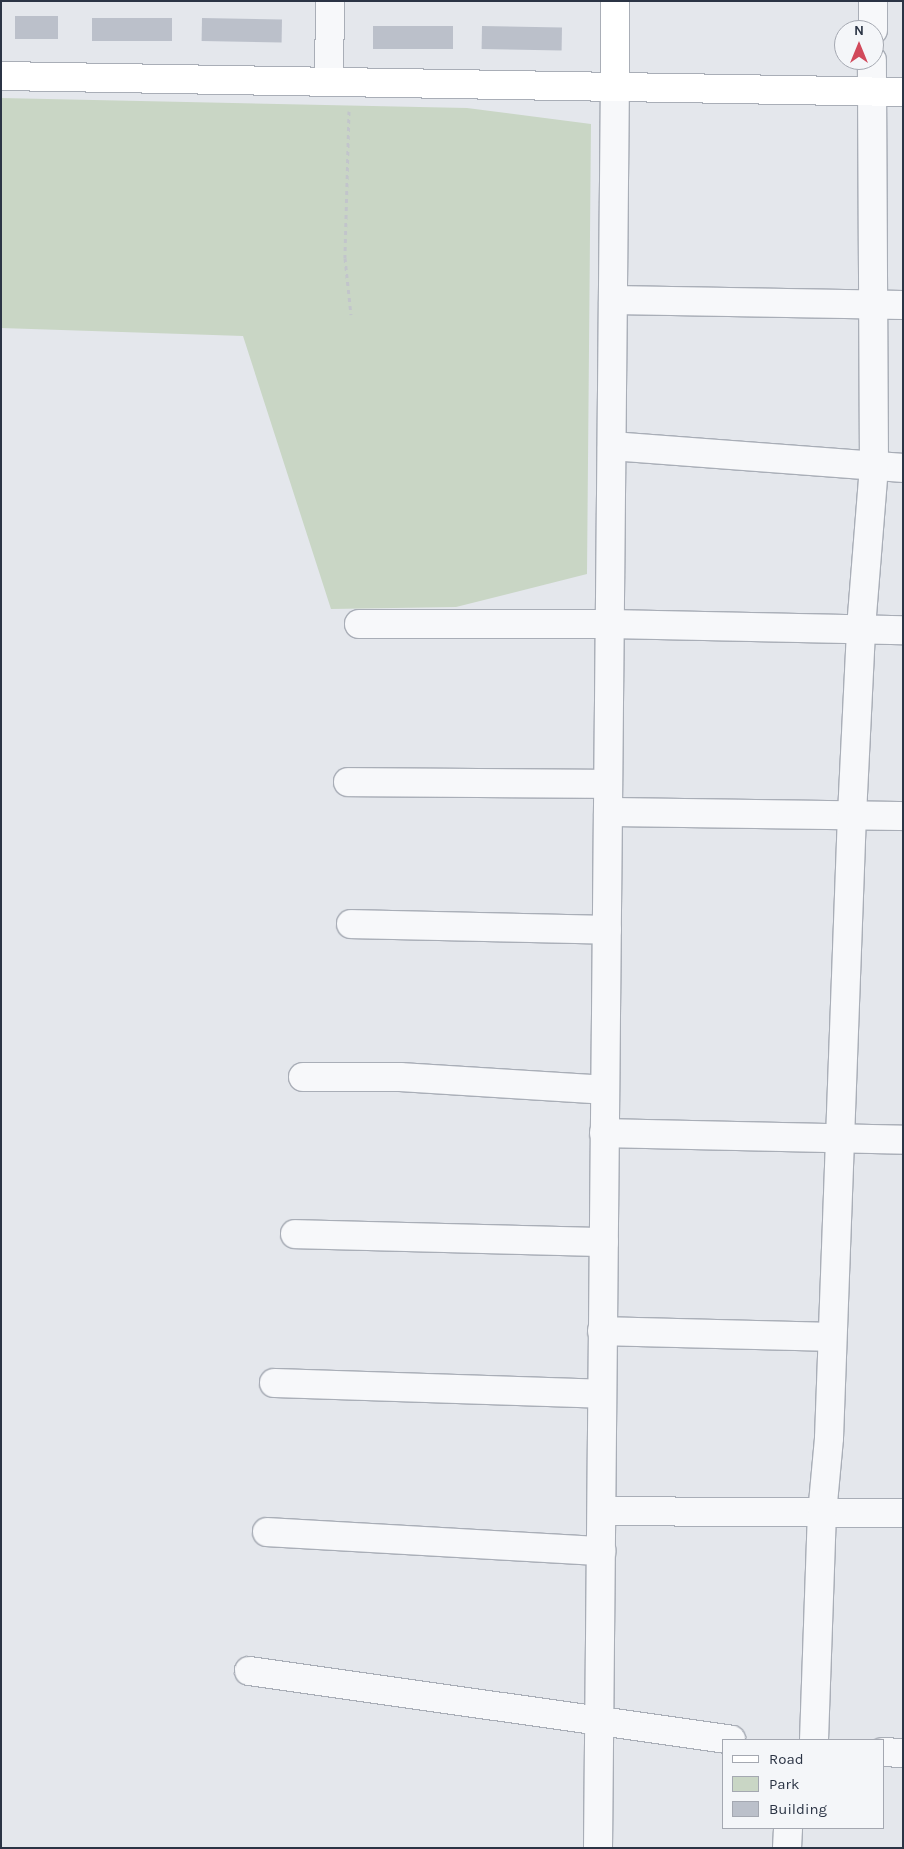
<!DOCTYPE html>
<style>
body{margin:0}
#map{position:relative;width:904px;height:1849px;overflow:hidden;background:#e4e7ec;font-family:Karla,sans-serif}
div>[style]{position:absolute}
.green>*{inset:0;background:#c9d6c5}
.building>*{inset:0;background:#bbc0ca;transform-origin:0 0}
.path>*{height:3px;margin-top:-1.5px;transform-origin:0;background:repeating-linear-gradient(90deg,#c2c5cb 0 4px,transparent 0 8px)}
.roads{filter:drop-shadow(1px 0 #a9aeb7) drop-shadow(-1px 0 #a9aeb7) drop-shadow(0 1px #a9aeb7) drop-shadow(0 -1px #a9aeb7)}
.street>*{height:28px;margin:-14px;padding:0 14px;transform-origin:14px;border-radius:14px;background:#f7f8fa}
.secondary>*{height:28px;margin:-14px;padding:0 14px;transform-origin:14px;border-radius:14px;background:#fff}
span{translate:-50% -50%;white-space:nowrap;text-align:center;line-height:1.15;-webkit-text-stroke:4.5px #f4f6f9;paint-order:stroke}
.frame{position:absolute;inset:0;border:2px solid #2b3445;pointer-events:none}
.legend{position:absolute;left:722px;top:1739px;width:162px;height:90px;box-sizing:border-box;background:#f4f6f9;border:1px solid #a4a8b1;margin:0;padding:6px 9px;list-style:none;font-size:15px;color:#2b3445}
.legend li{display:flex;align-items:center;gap:10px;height:25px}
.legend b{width:25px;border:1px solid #a4a8b1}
.north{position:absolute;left:834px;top:20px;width:50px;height:50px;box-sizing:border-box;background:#f4f6f9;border:1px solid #a4a8b1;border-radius:50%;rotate:0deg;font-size:14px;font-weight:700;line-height:20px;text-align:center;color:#2b3445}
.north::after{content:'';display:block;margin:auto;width:18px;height:22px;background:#d1495b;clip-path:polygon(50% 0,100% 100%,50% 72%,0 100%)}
</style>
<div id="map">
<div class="green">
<div style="clip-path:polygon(1px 98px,467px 108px,591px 124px,587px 574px,456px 607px,331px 609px,243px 336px,1px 328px)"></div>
</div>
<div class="building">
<div style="left:15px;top:16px;width:43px;height:23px"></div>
<div style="left:92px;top:18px;width:80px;height:23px"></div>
<div style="left:202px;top:18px;width:80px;height:23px;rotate:1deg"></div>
<div style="left:373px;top:26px;width:80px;height:23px"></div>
<div style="left:482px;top:26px;width:80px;height:23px;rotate:1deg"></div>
</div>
<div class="path">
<div style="left:349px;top:111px;width:147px;rotate:91.6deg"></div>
<div style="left:345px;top:258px;width:57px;rotate:84deg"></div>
</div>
<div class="roads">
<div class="street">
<div style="left:873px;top:30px;width:29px;rotate:-90deg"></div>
<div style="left:329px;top:82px;width:81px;rotate:-89.3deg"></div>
<div style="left:613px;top:300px;width:290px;rotate:1deg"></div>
<div style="left:612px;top:446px;width:292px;rotate:4.3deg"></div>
<div style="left:359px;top:624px;width:251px"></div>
<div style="left:610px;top:624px;width:293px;rotate:1.2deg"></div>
<div style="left:348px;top:782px;width:260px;rotate:0.4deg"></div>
<div style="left:608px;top:812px;width:295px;rotate:0.8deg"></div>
<div style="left:351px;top:924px;width:256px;rotate:1.3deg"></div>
<div style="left:303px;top:1077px;width:97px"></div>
<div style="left:400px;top:1077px;width:204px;rotate:3.6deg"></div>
<div style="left:604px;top:1133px;width:299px;rotate:1.3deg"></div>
<div style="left:295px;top:1234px;width:309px;rotate:1.5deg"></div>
<div style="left:602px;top:1331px;width:229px;rotate:1.5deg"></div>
<div style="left:274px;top:1383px;width:328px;rotate:1.9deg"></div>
<div style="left:602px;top:1511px;width:301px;rotate:0.4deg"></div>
<div style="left:267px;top:1532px;width:335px;rotate:3.3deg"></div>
<div style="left:249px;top:1671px;width:487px;rotate:8.1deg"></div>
<div style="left:814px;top:1740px;width:226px;rotate:-88deg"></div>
<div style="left:822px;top:1514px;width:76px;rotate:-84.7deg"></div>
<div style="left:829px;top:1438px;width:623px;rotate:-87.89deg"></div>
<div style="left:852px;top:815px;width:187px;rotate:-87.2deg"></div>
<div style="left:861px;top:628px;width:164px;rotate:-85.4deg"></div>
<div style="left:874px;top:465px;width:405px;rotate:-90.3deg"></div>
<div style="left:883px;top:1752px;width:20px;rotate:3deg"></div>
<div style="left:598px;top:1848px;width:1761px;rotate:-89.45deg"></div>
<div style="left:787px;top:1848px;width:20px;rotate:-87deg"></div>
</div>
<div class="secondary">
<div style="left:615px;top:1px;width:86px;rotate:90deg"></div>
<div style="left:1px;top:76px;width:902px;rotate:1.02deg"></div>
</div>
</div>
<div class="frame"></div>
<ul class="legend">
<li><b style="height:6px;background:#fff"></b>Road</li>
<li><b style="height:14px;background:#c9d6c5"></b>Park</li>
<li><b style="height:14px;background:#bbc0ca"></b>Building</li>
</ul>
<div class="north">N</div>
</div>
